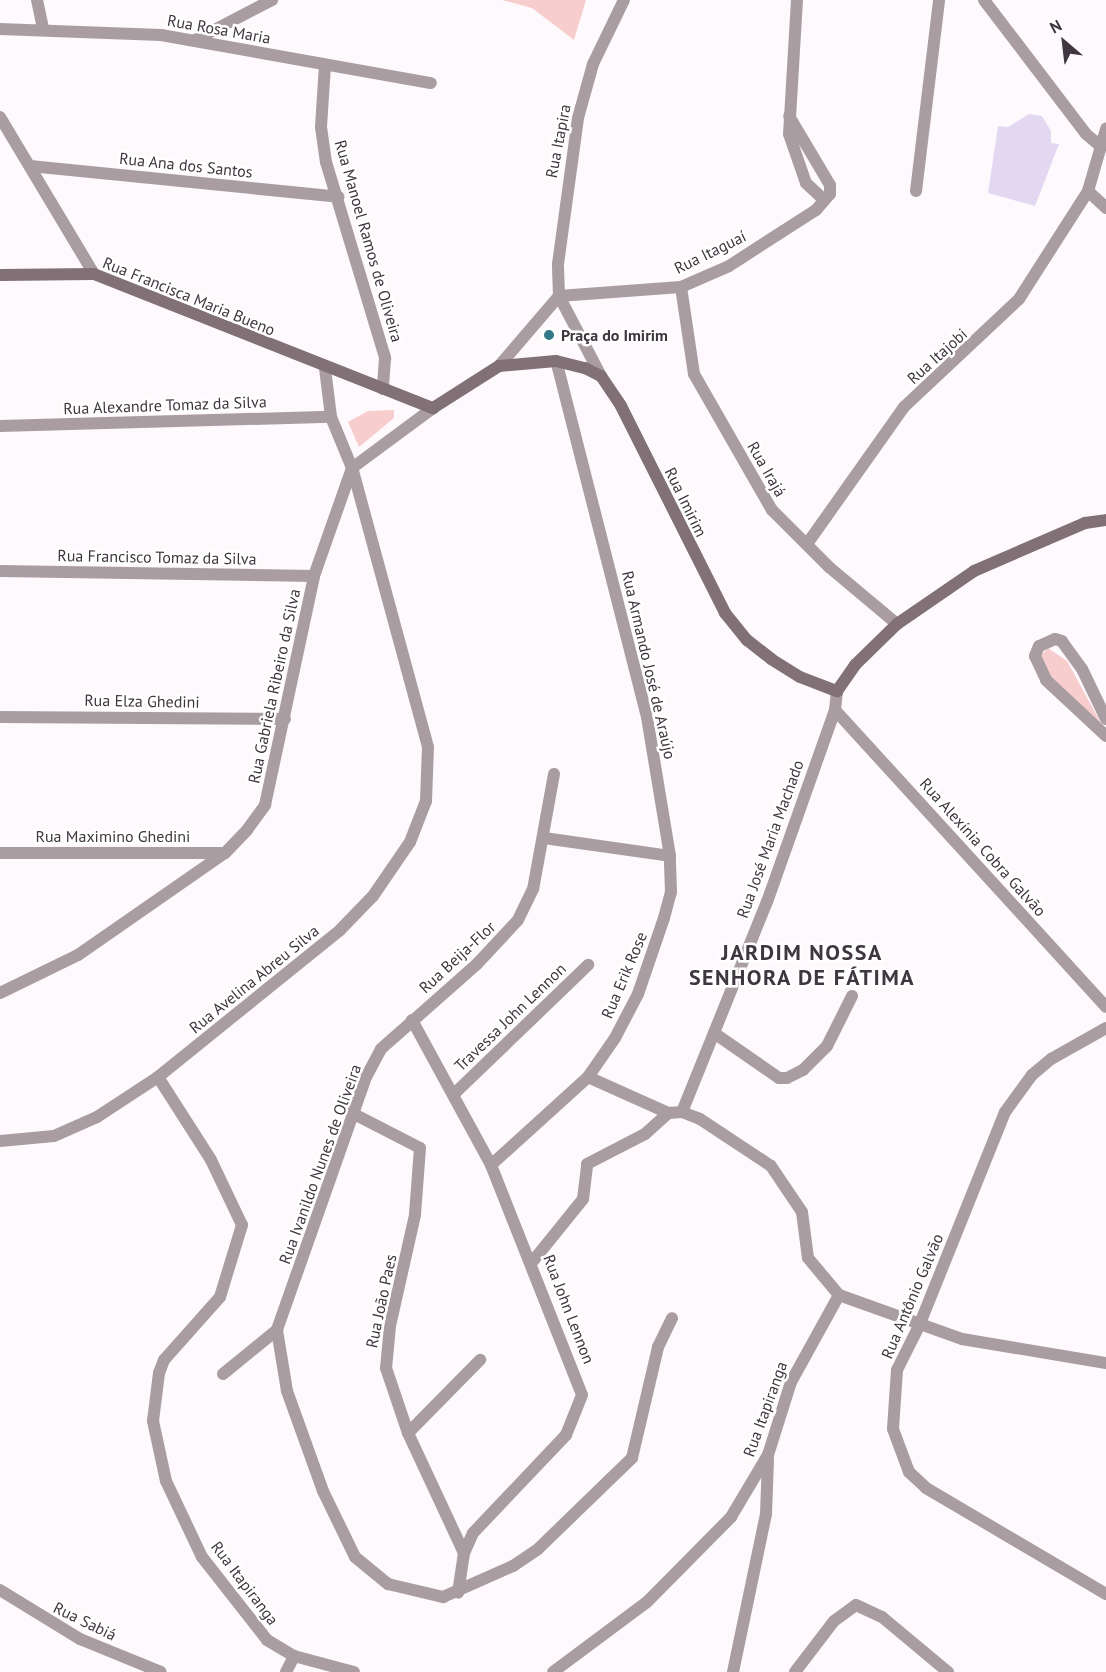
<!DOCTYPE html>
<meta charset="utf-8">
<style>
body{margin:0}
#map{position:relative;width:1106px;height:1672px;overflow:hidden;background:#fdf9fd;font-family:"PT Sans",sans-serif}
div>[style]{position:absolute}
.green>*{inset:0;background:#f8cdce}
.building>*{inset:0;background:#e3d8f1}
.street>*{height:12px;margin:-6px;padding:0 6px;transform-origin:6px;border-radius:6px;background:#a99da2}
.secondary>*{height:12px;margin:-6px;padding:0 6px;transform-origin:6px;border-radius:6px;background:#827077}
.dots>*{width:16px;height:16px;translate:-50% -50%;box-sizing:border-box;border:3px solid #fff;border-radius:50%}
span{translate:-50% -50%;white-space:nowrap;text-align:center;line-height:1.15;-webkit-text-stroke:5px #fff;paint-order:stroke}
.street-label{font-size:16px;color:#3f373f}
.poi-label{font-size:16px;color:#3f373f;font-weight:700}
.left{translate:0 -50%;text-align:left}
.district-label{font-size:22px;color:#3f373f;font-weight:700;letter-spacing:1.5px}
.north{position:absolute;left:1034px;top:12px;width:60px;height:60px;-webkit-text-stroke:4px #fff;paint-order:stroke;rotate:332deg;font-size:16px;font-weight:700;line-height:24px;text-align:center;color:#3f373f}
.north::after{content:'';display:block;margin:auto;width:21px;height:27px;background:#3f373f;clip-path:polygon(50% 0,100% 100%,50% 72%,0 100%)}
</style>
<div id="map">
<div class="green">
<div style="clip-path:polygon(502px 0,586px 0,574px 40px,532px 8px)"></div>
<div style="clip-path:polygon(394px 410px,394px 418px,359px 447px,348px 422px,368px 411px)"></div>
<div style="clip-path:polygon(1048px 648px,1067px 661px,1101px 723px,1052px 680px,1040px 657px)"></div>
</div>
<div class="building">
<div style="clip-path:polygon(1029px 114px,1042px 116px,1051px 131px,1051px 143px,1059px 144px,1035px 206px,988px 193px,998px 126px,1008px 127px)"></div>
</div>
<div class="street">
<div style="left:37px;top:0;width:30px;rotate:78deg"></div>
<div style="left:797px;top:0;width:134px;rotate:93.4deg"></div>
<div style="left:789px;top:134px;width:52px;rotate:70.9deg"></div>
<div style="left:806px;top:183px;width:25px;rotate:43deg"></div>
<div style="left:984px;top:0;width:168px;rotate:52.7deg"></div>
<div style="left:1086px;top:134px;width:17px;rotate:40deg"></div>
<div style="left:0;top:29px;width:161px;rotate:2.1deg"></div>
<div style="left:161px;top:35px;width:274px;rotate:10.1deg"></div>
<div style="left:195px;top:40px;width:87px;rotate:-27.5deg"></div>
<div style="left:325px;top:65px;width:62px;rotate:93.7deg"></div>
<div style="left:321px;top:127px;width:35px;rotate:82deg"></div>
<div style="left:326px;top:162px;width:205px;rotate:73.2deg"></div>
<div style="left:385px;top:358px;width:31px;rotate:94deg"></div>
<div style="left:0;top:117px;width:183px;rotate:59.1deg"></div>
<div style="left:30px;top:166px;width:310px;rotate:5.7deg"></div>
<div style="left:916px;top:191px;width:192px;rotate:-83.1deg"></div>
<div style="left:1088px;top:191px;width:25px;rotate:43deg"></div>
<div style="left:681px;top:287px;width:88px;rotate:81.5deg"></div>
<div style="left:694px;top:374px;width:157px;rotate:60.2deg"></div>
<div style="left:772px;top:510px;width:81px;rotate:45deg"></div>
<div style="left:829px;top:567px;width:89px;rotate:40deg"></div>
<div style="left:559px;top:296px;width:122px;rotate:-4.2deg"></div>
<div style="left:681px;top:287px;width:52px;rotate:-23.6deg"></div>
<div style="left:729px;top:266px;width:103px;rotate:-32.8deg"></div>
<div style="left:816px;top:210px;width:21px;rotate:-49deg"></div>
<div style="left:830px;top:194px;width:9px;rotate:-90deg"></div>
<div style="left:830px;top:185px;width:80px;rotate:-120.7deg"></div>
<div style="left:499px;top:366px;width:92px;rotate:-49.4deg"></div>
<div style="left:601px;top:376px;width:90px;rotate:-117.7deg"></div>
<div style="left:559px;top:296px;width:32px;rotate:-92deg"></div>
<div style="left:558px;top:264px;width:147px;rotate:-82.2deg"></div>
<div style="left:578px;top:118px;width:56px;rotate:-74.5deg"></div>
<div style="left:593px;top:64px;width:71px;rotate:-64.2deg"></div>
<div style="left:0;top:426px;width:331px;rotate:-1.6deg"></div>
<div style="left:807px;top:544px;width:168px;rotate:-54.7deg"></div>
<div style="left:904px;top:407px;width:158px;rotate:-43.2deg"></div>
<div style="left:1019px;top:299px;width:128px;rotate:-57.4deg"></div>
<div style="left:1088px;top:191px;width:65px;rotate:-73.8deg"></div>
<div style="left:0;top:571px;width:314px;rotate:0.9deg"></div>
<div style="left:835px;top:710px;width:402px;rotate:47.6deg"></div>
<div style="left:0;top:717px;width:285px;rotate:0.4deg"></div>
<div style="left:1106px;top:719px;width:55px;rotate:-115.6deg"></div>
<div style="left:1082px;top:669px;width:34px;rotate:-126deg"></div>
<div style="left:1062px;top:641px;width:7px;rotate:-164deg"></div>
<div style="left:1055px;top:639px;width:17px;rotate:156deg"></div>
<div style="left:1039px;top:646px;width:11px;rotate:112deg"></div>
<div style="left:1035px;top:656px;width:26px;rotate:65deg"></div>
<div style="left:1046px;top:680px;width:82px;rotate:43deg"></div>
<div style="left:554px;top:774px;width:117px;rotate:100.3deg"></div>
<div style="left:533px;top:889px;width:34px;rotate:116deg"></div>
<div style="left:518px;top:920px;width:60px;rotate:133deg"></div>
<div style="left:477px;top:964px;width:128px;rotate:138.5deg"></div>
<div style="left:381px;top:1049px;width:32px;rotate:118deg"></div>
<div style="left:366px;top:1077px;width:268px;rotate:109.4deg"></div>
<div style="left:277px;top:1330px;width:62px;rotate:80.7deg"></div>
<div style="left:287px;top:1391px;width:106px;rotate:70.2deg"></div>
<div style="left:323px;top:1491px;width:73px;rotate:64.1deg"></div>
<div style="left:355px;top:1557px;width:43px;rotate:39.3deg"></div>
<div style="left:388px;top:1584px;width:57px;rotate:13.3deg"></div>
<div style="left:443px;top:1597px;width:77px;rotate:-23.9deg"></div>
<div style="left:513px;top:1566px;width:30px;rotate:-34deg"></div>
<div style="left:538px;top:1549px;width:131px;rotate:-44.1deg"></div>
<div style="left:632px;top:1458px;width:114px;rotate:-76.8deg"></div>
<div style="left:658px;top:1347px;width:32px;rotate:-64deg"></div>
<div style="left:544px;top:838px;width:127px;rotate:8.1deg"></div>
<div style="left:670px;top:856px;width:141px;rotate:-99.4deg"></div>
<div style="left:647px;top:717px;width:367px;rotate:-104.3deg"></div>
<div style="left:0;top:853px;width:225px"></div>
<div style="left:0;top:993px;width:87px;rotate:-26deg"></div>
<div style="left:78px;top:955px;width:179px;rotate:-34.8deg"></div>
<div style="left:225px;top:853px;width:32px;rotate:-46deg"></div>
<div style="left:247px;top:830px;width:31px;rotate:-54deg"></div>
<div style="left:265px;top:805px;width:234px;rotate:-77.9deg"></div>
<div style="left:314px;top:576px;width:114px;rotate:-70.6deg"></div>
<div style="left:352px;top:468px;width:101px;rotate:-36.5deg"></div>
<div style="left:412px;top:1020px;width:165px;rotate:61.4deg"></div>
<div style="left:491px;top:1165px;width:247px;rotate:68.4deg"></div>
<div style="left:582px;top:1395px;width:43px;rotate:111.8deg"></div>
<div style="left:566px;top:1435px;width:135px;rotate:133.5deg"></div>
<div style="left:473px;top:1533px;width:22px;rotate:114deg"></div>
<div style="left:464px;top:1553px;width:40px;rotate:98.5deg"></div>
<div style="left:1106px;top:1028px;width:63px;rotate:150.6deg"></div>
<div style="left:1051px;top:1059px;width:25px;rotate:140deg"></div>
<div style="left:1032px;top:1075px;width:46px;rotate:126.1deg"></div>
<div style="left:1005px;top:1112px;width:231px;rotate:111.9deg"></div>
<div style="left:919px;top:1326px;width:49px;rotate:116.6deg"></div>
<div style="left:897px;top:1370px;width:59px;rotate:93.9deg"></div>
<div style="left:893px;top:1429px;width:46px;rotate:69.6deg"></div>
<div style="left:909px;top:1472px;width:23px;rotate:43deg"></div>
<div style="left:926px;top:1488px;width:209px;rotate:30.5deg"></div>
<div style="left:714px;top:1033px;width:79px;rotate:34.7deg"></div>
<div style="left:779px;top:1078px;width:8px"></div>
<div style="left:787px;top:1078px;width:18px;rotate:-27deg"></div>
<div style="left:803px;top:1070px;width:34px;rotate:-45deg"></div>
<div style="left:827px;top:1046px;width:56px;rotate:-63.4deg"></div>
<div style="left:158px;top:1077px;width:98px;rotate:57.4deg"></div>
<div style="left:211px;top:1160px;width:72px;rotate:64.5deg"></div>
<div style="left:242px;top:1225px;width:75px;rotate:107deg"></div>
<div style="left:220px;top:1297px;width:84px;rotate:131.6deg"></div>
<div style="left:164px;top:1360px;width:14px;rotate:111deg"></div>
<div style="left:159px;top:1373px;width:48px;rotate:97.1deg"></div>
<div style="left:153px;top:1421px;width:61px;rotate:77.8deg"></div>
<div style="left:166px;top:1481px;width:84px;rotate:64.7deg"></div>
<div style="left:202px;top:1557px;width:105px;rotate:51.9deg"></div>
<div style="left:267px;top:1640px;width:31px;rotate:31deg"></div>
<div style="left:294px;top:1656px;width:62px;rotate:14.9deg"></div>
<div style="left:588px;top:1077px;width:88px;rotate:24.2deg"></div>
<div style="left:668px;top:1113px;width:14px;rotate:-4deg"></div>
<div style="left:682px;top:1112px;width:19px;rotate:21deg"></div>
<div style="left:700px;top:1119px;width:85px;rotate:33.5deg"></div>
<div style="left:771px;top:1166px;width:55px;rotate:56deg"></div>
<div style="left:802px;top:1212px;width:46px;rotate:82.6deg"></div>
<div style="left:808px;top:1258px;width:48px;rotate:50deg"></div>
<div style="left:839px;top:1295px;width:131px;rotate:19.7deg"></div>
<div style="left:962px;top:1339px;width:146px;rotate:9.5deg"></div>
<div style="left:455px;top:1093px;width:185px;rotate:-43.9deg"></div>
<div style="left:682px;top:1112px;width:227px;rotate:-68deg"></div>
<div style="left:767px;top:902px;width:204px;rotate:-70.5deg"></div>
<div style="left:835px;top:710px;width:19px;rotate:-84deg"></div>
<div style="left:352px;top:1113px;width:76px;rotate:27.2deg"></div>
<div style="left:420px;top:1148px;width:67px;rotate:94.3deg"></div>
<div style="left:415px;top:1215px;width:114px;rotate:102.7deg"></div>
<div style="left:390px;top:1326px;width:42px;rotate:95.4deg"></div>
<div style="left:386px;top:1368px;width:69px;rotate:71.3deg"></div>
<div style="left:408px;top:1433px;width:132px;rotate:65deg"></div>
<div style="left:0;top:1141px;width:54px;rotate:-5.3deg"></div>
<div style="left:54px;top:1136px;width:47px;rotate:-23.8deg"></div>
<div style="left:97px;top:1117px;width:73px;rotate:-33.3deg"></div>
<div style="left:158px;top:1077px;width:234px;rotate:-38.9deg"></div>
<div style="left:340px;top:930px;width:47px;rotate:-45.9deg"></div>
<div style="left:373px;top:896px;width:65px;rotate:-55.6deg"></div>
<div style="left:410px;top:842px;width:44px;rotate:-68.7deg"></div>
<div style="left:426px;top:801px;width:54px;rotate:-87.9deg"></div>
<div style="left:428px;top:747px;width:289px;rotate:-105.2deg"></div>
<div style="left:352px;top:468px;width:55px;rotate:-112.4deg"></div>
<div style="left:331px;top:417px;width:49px;rotate:-97deg"></div>
<div style="left:491px;top:1165px;width:131px;rotate:-42.2deg"></div>
<div style="left:588px;top:1077px;width:47px;rotate:-55.3deg"></div>
<div style="left:615px;top:1038px;width:50px;rotate:-62.4deg"></div>
<div style="left:638px;top:994px;width:80px;rotate:-71.1deg"></div>
<div style="left:664px;top:918px;width:27px;rotate:-75deg"></div>
<div style="left:671px;top:892px;width:36px;rotate:-92deg"></div>
<div style="left:533px;top:1261px;width:80px;rotate:-51.1deg"></div>
<div style="left:583px;top:1199px;width:35px;rotate:-83deg"></div>
<div style="left:587px;top:1164px;width:65px;rotate:-27.3deg"></div>
<div style="left:645px;top:1134px;width:31px;rotate:-42deg"></div>
<div style="left:223px;top:1374px;width:70px;rotate:-39.2deg"></div>
<div style="left:408px;top:1433px;width:103px;rotate:-45.4deg"></div>
<div style="left:0;top:1590px;width:94px;rotate:31.5deg"></div>
<div style="left:80px;top:1639px;width:87px;rotate:22.2deg"></div>
<div style="left:286px;top:1672px;width:18px;rotate:-63deg"></div>
<div style="left:553px;top:1672px;width:117px;rotate:-36.7deg"></div>
<div style="left:647px;top:1602px;width:120px;rotate:-45.3deg"></div>
<div style="left:731px;top:1517px;width:72px;rotate:-59.2deg"></div>
<div style="left:768px;top:1455px;width:77px;rotate:-72.5deg"></div>
<div style="left:791px;top:1382px;width:99px;rotate:-61.1deg"></div>
<div style="left:733px;top:1672px;width:161px;rotate:-78.2deg"></div>
<div style="left:766px;top:1514px;width:55px;rotate:-87.9deg"></div>
<div style="left:795px;top:1672px;width:64px;rotate:-52.6deg"></div>
<div style="left:834px;top:1621px;width:27px;rotate:-36deg"></div>
<div style="left:856px;top:1605px;width:29px;rotate:25deg"></div>
<div style="left:882px;top:1617px;width:86px;rotate:39.8deg"></div>
</div>
<div class="secondary">
<div style="left:0;top:275px;width:94px;rotate:-0.6deg"></div>
<div style="left:94px;top:274px;width:365px;rotate:21.6deg"></div>
<div style="left:433px;top:408px;width:78px;rotate:-32.5deg"></div>
<div style="left:499px;top:366px;width:57px;rotate:-5deg"></div>
<div style="left:556px;top:361px;width:30px;rotate:14deg"></div>
<div style="left:585px;top:368px;width:18px;rotate:27deg"></div>
<div style="left:601px;top:376px;width:36px;rotate:56deg"></div>
<div style="left:621px;top:406px;width:232px;rotate:63.3deg"></div>
<div style="left:725px;top:613px;width:35px;rotate:51deg"></div>
<div style="left:747px;top:640px;width:31px;rotate:38deg"></div>
<div style="left:771px;top:659px;width:34px;rotate:32deg"></div>
<div style="left:800px;top:677px;width:40px;rotate:21deg"></div>
<div style="left:837px;top:691px;width:32px;rotate:-55deg"></div>
<div style="left:855px;top:665px;width:59px;rotate:-44.3deg"></div>
<div style="left:897px;top:624px;width:93px;rotate:-34.5deg"></div>
<div style="left:974px;top:571px;width:121px;rotate:-23.4deg"></div>
<div style="left:1085px;top:523px;width:21px;rotate:-8deg"></div>
</div>
<div class="dots">
<div style="left:549px;top:335px;background:#327885"></div>
</div>
<div class="street-label">
<span style="left:219px;top:29px;rotate:10deg">Rua Rosa Maria</span>
<span style="left:558px;top:141px;rotate:-79deg">Rua Itapira</span>
<span style="left:186px;top:165px;rotate:6deg">Rua Ana dos Santos</span>
<span style="left:369px;top:241px;rotate:74deg">Rua Manoel Ramos de Oliveira</span>
<span style="left:710px;top:252px;rotate:-26deg">Rua Itaguaí</span>
<span style="left:189px;top:296px;rotate:22deg">Rua Francisca Maria Bueno</span>
<span style="left:937px;top:356px;rotate:-42deg">Rua Itajobi</span>
<span style="left:165px;top:405px;rotate:-2deg">Rua Alexandre Tomaz da Silva</span>
<span style="left:767px;top:469px;rotate:60deg">Rua Irajá</span>
<span style="left:686px;top:502px;rotate:64deg">Rua Imirim</span>
<span style="left:157px;top:557px;rotate:1deg">Rua Francisco Tomaz da Silva</span>
<span style="left:649px;top:665px;rotate:77deg">Rua Armando José de Araújo</span>
<span style="left:274px;top:686px;rotate:-78deg">Rua Gabriela Ribeiro da Silva</span>
<span style="left:142px;top:701px;rotate:1deg">Rua Elza Ghedini</span>
<span style="left:113px;top:836px">Rua Maximino Ghedini</span>
<span style="left:770px;top:839px;rotate:-70deg">Rua José Maria Machado</span>
<span style="left:983px;top:847px;rotate:48deg">Rua Alexínia Cobra Galvão</span>
<span style="left:457px;top:957px;rotate:-43deg">Rua Beija-Flor</span>
<span style="left:624px;top:975px;rotate:-67deg">Rua Erik Rose</span>
<span style="left:254px;top:979px;rotate:-39deg">Rua Avelina Abreu Silva</span>
<span style="left:510px;top:1017px;rotate:-44deg">Travessa John Lennon</span>
<span style="left:320px;top:1164px;rotate:-70deg">Rua Ivanildo Nunes de Oliveira</span>
<span style="left:912px;top:1296px;rotate:-67deg">Rua Antônio Galvão</span>
<span style="left:381px;top:1301px;rotate:-78deg">Rua João Paes</span>
<span style="left:569px;top:1309px;rotate:69deg">Rua John Lennon</span>
<span style="left:765px;top:1409px;rotate:-70deg">Rua Itapiranga</span>
<span style="left:245px;top:1583px;rotate:53deg">Rua Itapiranga</span>
<span style="left:85px;top:1621px;rotate:26deg">Rua Sabiá</span>
</div>
<div class="poi-label">
<span class="left" style="left:561px;top:335px">Praça do Imirim</span>
</div>
<div class="district-label">
<span style="left:802px;top:965px">JARDIM NOSSA<br>SENHORA DE FÁTIMA</span>
</div>
<div class="north">N</div>
</div>
